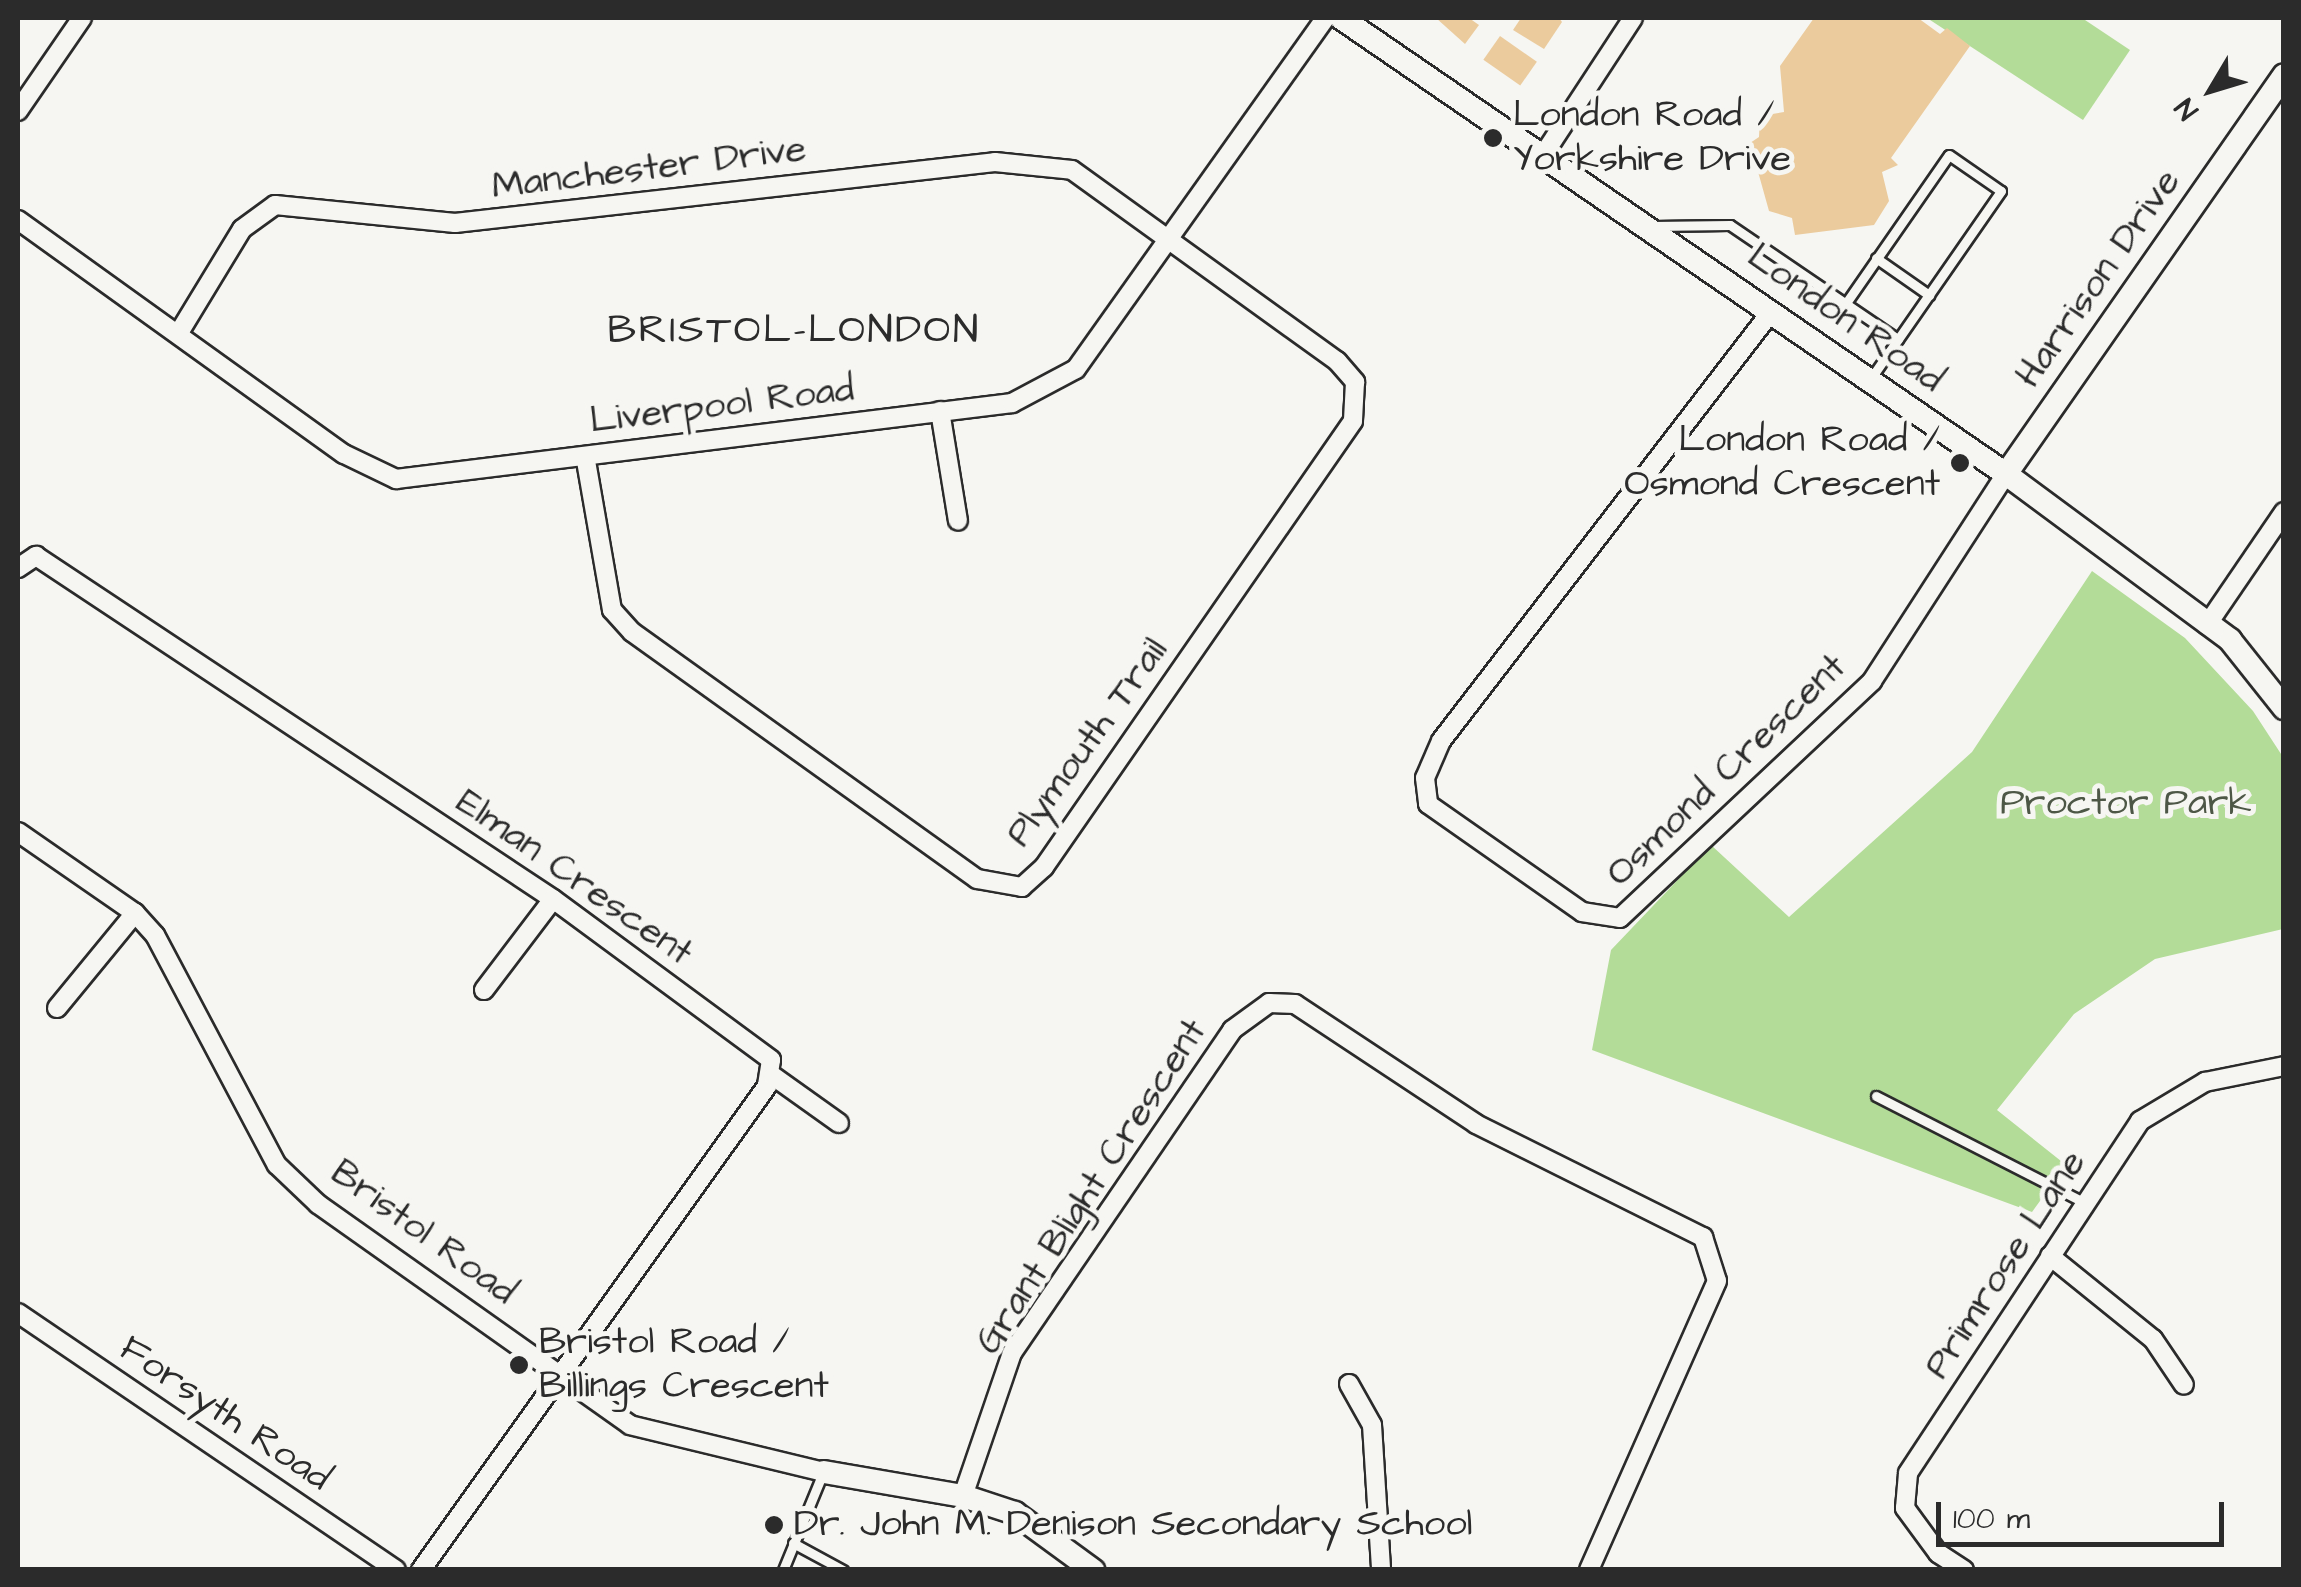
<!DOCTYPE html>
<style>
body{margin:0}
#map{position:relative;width:2301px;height:1587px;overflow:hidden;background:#f6f6f2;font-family:"Architects Daughter",sans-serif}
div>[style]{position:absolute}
.green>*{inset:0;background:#b3dc98}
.building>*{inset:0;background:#ebcb9d;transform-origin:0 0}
.roads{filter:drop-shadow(2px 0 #2b2b2b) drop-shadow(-2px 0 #2b2b2b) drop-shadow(0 2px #2b2b2b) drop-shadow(0 -2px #2b2b2b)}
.service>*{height:9px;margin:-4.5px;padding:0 4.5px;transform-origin:4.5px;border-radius:4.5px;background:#f6f6f2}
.minor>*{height:18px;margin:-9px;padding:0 9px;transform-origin:9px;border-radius:9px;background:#f6f6f2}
.tertiary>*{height:22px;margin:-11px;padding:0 11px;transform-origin:11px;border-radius:11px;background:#f6f6f2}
.dots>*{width:28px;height:28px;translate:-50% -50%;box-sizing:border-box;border:5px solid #f6f6f2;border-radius:50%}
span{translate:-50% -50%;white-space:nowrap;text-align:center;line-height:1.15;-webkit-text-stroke:10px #f6f6f2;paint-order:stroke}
.poi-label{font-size:38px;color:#2b2b2b}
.left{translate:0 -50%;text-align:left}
.right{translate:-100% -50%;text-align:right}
.street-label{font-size:38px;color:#2b2b2b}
.park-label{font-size:38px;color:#4d5746}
.neighbourhood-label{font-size:40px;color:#2b2b2b;letter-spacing:2.5px}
.frame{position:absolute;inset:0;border:20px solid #2b2b2b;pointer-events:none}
.north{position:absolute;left:2161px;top:40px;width:100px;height:100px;-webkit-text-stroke:8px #f6f6f2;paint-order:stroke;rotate:232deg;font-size:28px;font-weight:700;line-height:40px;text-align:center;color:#2b2b2b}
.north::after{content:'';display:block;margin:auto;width:35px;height:45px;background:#2b2b2b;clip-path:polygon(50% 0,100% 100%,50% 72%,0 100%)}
.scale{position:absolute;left:1936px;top:1502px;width:288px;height:45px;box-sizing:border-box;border:5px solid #2b2b2b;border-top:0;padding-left:12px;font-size:30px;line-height:35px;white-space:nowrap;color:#2b2b2b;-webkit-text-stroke:8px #f6f6f2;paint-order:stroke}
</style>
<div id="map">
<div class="green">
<div style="clip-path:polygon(1927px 18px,2082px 18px,2130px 50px,2083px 120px)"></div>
<div style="clip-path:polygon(2092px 571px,2185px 638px,2253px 711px,2283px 757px,2283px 929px,2155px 959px,2074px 1014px,1997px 1110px,2066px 1165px,2032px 1212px,1592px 1050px,1611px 950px,1711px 845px,1789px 917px,1972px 752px)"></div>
</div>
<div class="building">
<div style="clip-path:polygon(1436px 18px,1469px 18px,1479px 25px,1465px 44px)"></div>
<div style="clip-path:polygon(1521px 18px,1559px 18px,1562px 22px,1544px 49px,1513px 30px)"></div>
<div style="clip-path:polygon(1814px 18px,1918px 18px,1940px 34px,1947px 28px,1970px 46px,1891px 158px,1898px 165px,1882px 172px,1889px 201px,1874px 225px,1795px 235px,1792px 218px,1769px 211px,1750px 143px,1759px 137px,1760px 116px,1784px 112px,1780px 66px)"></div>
<div style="left:1500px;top:36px;width:45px;height:29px;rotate:35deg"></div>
</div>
<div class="roads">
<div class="service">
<div style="left:1653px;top:226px;width:77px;rotate:-0.7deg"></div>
<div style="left:1730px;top:225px;width:203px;rotate:34.2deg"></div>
<div style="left:1876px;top:258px;width:65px;rotate:34.9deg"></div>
<div style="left:1846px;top:303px;width:180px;rotate:-55.2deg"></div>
<div style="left:1949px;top:155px;width:63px;rotate:34.7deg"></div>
<div style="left:2001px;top:191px;width:228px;rotate:124.8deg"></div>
<div style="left:1876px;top:1096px;width:235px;rotate:27.1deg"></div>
<div style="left:793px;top:1543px;width:57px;rotate:28.4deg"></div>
<div style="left:783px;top:1570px;width:103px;rotate:-67.7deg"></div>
</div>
<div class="minor">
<div style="left:18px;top:111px;width:113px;rotate:-55.5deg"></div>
<div style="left:1542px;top:157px;width:166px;rotate:-56.8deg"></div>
<div style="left:18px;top:220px;width:401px;rotate:35.7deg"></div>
<div style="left:344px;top:454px;width:58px;rotate:25.7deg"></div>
<div style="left:396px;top:479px;width:621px;rotate:-7.03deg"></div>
<div style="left:1012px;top:403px;width:72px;rotate:-28deg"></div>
<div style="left:1076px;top:369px;width:430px;rotate:-54.6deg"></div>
<div style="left:1771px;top:312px;width:541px;rotate:127.57deg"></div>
<div style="left:1441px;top:741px;width:40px;rotate:113.4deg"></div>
<div style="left:1425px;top:778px;width:26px;rotate:83deg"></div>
<div style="left:1428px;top:804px;width:188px;rotate:35deg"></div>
<div style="left:1582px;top:912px;width:38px;rotate:9deg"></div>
<div style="left:1620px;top:918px;width:346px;rotate:-43.2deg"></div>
<div style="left:1872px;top:681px;width:247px;rotate:-57.1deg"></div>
<div style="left:180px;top:331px;width:119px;rotate:-58.7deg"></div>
<div style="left:242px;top:229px;width:41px;rotate:-36deg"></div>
<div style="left:275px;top:205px;width:181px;rotate:5.7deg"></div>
<div style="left:455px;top:223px;width:543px;rotate:-6.44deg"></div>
<div style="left:995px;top:162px;width:77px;rotate:5.9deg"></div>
<div style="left:1072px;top:170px;width:327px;rotate:35.8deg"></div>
<div style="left:1337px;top:361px;width:28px;rotate:49deg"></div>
<div style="left:1355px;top:382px;width:39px;rotate:93deg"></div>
<div style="left:1353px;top:421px;width:543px;rotate:124.72deg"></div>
<div style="left:1044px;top:867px;width:30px;rotate:138deg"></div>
<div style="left:1022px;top:887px;width:46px;rotate:-169.9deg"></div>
<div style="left:977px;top:879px;width:424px;rotate:-144.4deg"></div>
<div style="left:632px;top:632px;width:30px;rotate:-132deg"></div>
<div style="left:612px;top:610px;width:156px;rotate:-99.9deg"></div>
<div style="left:940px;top:411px;width:111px;rotate:80.7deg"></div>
<div style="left:18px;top:568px;width:22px;rotate:-34deg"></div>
<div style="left:36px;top:556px;width:620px;rotate:33.56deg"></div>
<div style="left:553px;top:899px;width:271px;rotate:36.4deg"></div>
<div style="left:771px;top:1060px;width:26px;rotate:99deg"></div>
<div style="left:767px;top:1086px;width:595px;rotate:125.56deg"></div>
<div style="left:2207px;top:625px;width:137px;rotate:-55.7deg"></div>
<div style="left:18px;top:832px;width:142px;rotate:34.7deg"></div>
<div style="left:135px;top:913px;width:30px;rotate:48deg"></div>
<div style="left:155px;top:935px;width:260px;rotate:62.1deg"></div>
<div style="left:277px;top:1165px;width:57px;rotate:43.6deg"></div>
<div style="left:318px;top:1204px;width:382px;rotate:35.3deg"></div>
<div style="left:630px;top:1425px;width:200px;rotate:13.6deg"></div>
<div style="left:484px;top:990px;width:114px;rotate:-52.8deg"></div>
<div style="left:57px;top:1008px;width:123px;rotate:-50.6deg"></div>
<div style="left:773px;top:1076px;width:81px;rotate:35.5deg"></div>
<div style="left:2050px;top:1256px;width:132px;rotate:38.9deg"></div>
<div style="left:2153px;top:1339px;width:55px;rotate:56deg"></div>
<div style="left:18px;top:1313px;width:457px;rotate:34.2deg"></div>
<div style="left:1349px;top:1384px;width:47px;rotate:60.7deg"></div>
<div style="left:1372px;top:1425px;width:145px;rotate:86.4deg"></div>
<div style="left:963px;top:1496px;width:151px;rotate:-71.1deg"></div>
<div style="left:1012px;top:1353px;width:391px;rotate:-55.7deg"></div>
<div style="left:1232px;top:1030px;width:46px;rotate:-36.1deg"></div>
<div style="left:1269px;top:1003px;width:26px;rotate:2deg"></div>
<div style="left:1295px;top:1004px;width:217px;rotate:33.5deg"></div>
<div style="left:1476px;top:1124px;width:254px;rotate:26.5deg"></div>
<div style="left:1703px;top:1237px;width:46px;rotate:72.3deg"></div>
<div style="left:1717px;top:1281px;width:316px;rotate:113.9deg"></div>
<div style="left:1964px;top:1570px;width:31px;rotate:-147deg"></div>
<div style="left:1938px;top:1553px;width:56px;rotate:-126.3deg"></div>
<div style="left:1905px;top:1508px;width:35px;rotate:-85deg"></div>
<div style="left:1908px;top:1473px;width:422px;rotate:-56.6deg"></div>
<div style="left:2140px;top:1121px;width:76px;rotate:-31deg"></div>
<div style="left:2205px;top:1082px;width:81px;rotate:-11.4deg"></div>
</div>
<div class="tertiary">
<div style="left:1341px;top:18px;width:806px;rotate:34.44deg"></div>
<div style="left:2006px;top:474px;width:279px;rotate:36.5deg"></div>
<div style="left:2230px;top:640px;width:87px;rotate:51.5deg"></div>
<div style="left:2006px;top:474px;width:486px;rotate:-55.1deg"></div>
<div style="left:824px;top:1472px;width:141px;rotate:9.8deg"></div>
<div style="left:963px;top:1496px;width:55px;rotate:18.1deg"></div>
<div style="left:1015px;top:1513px;width:97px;rotate:36.2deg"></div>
</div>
</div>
<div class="dots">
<div style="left:1493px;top:138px;background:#2b2b2b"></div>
<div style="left:1960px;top:463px;background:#2b2b2b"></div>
<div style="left:519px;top:1365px;background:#2b2b2b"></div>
<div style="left:774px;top:1525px;background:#2b2b2b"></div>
</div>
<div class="poi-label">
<span class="left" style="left:1513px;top:138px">London Road /<br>Yorkshire Drive</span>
<span class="right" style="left:1940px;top:463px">London Road /<br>Osmond Crescent</span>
<span class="left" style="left:539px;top:1365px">Bristol Road /<br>Billings Crescent</span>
<span class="left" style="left:794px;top:1525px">Dr. John M. Denison Secondary School</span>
</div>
<div class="street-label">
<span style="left:649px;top:169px;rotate:-7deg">Manchester Drive</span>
<span style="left:2099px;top:279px;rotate:-55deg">Harrison Drive</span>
<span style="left:1845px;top:319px;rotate:35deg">London Road</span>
<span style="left:722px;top:406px;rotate:-7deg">Liverpool Road</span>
<span style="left:1088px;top:743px;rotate:-54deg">Plymouth Trail</span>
<span style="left:1727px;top:771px;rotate:-44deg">Osmond Crescent</span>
<span style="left:574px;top:878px;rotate:35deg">Elman Crescent</span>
<span style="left:1092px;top:1187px;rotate:-57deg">Grant Blight Crescent</span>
<span style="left:423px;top:1233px;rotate:36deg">Bristol Road</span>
<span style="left:2006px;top:1265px;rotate:-57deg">Primrose Lane</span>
<span style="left:225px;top:1414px;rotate:34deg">Forsyth Road</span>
</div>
<div class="park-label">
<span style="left:2126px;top:804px">Proctor Park</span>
</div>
<div class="neighbourhood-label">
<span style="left:794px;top:331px">BRISTOL-LONDON</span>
</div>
<div class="frame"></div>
<div class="north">N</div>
<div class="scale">100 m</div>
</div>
